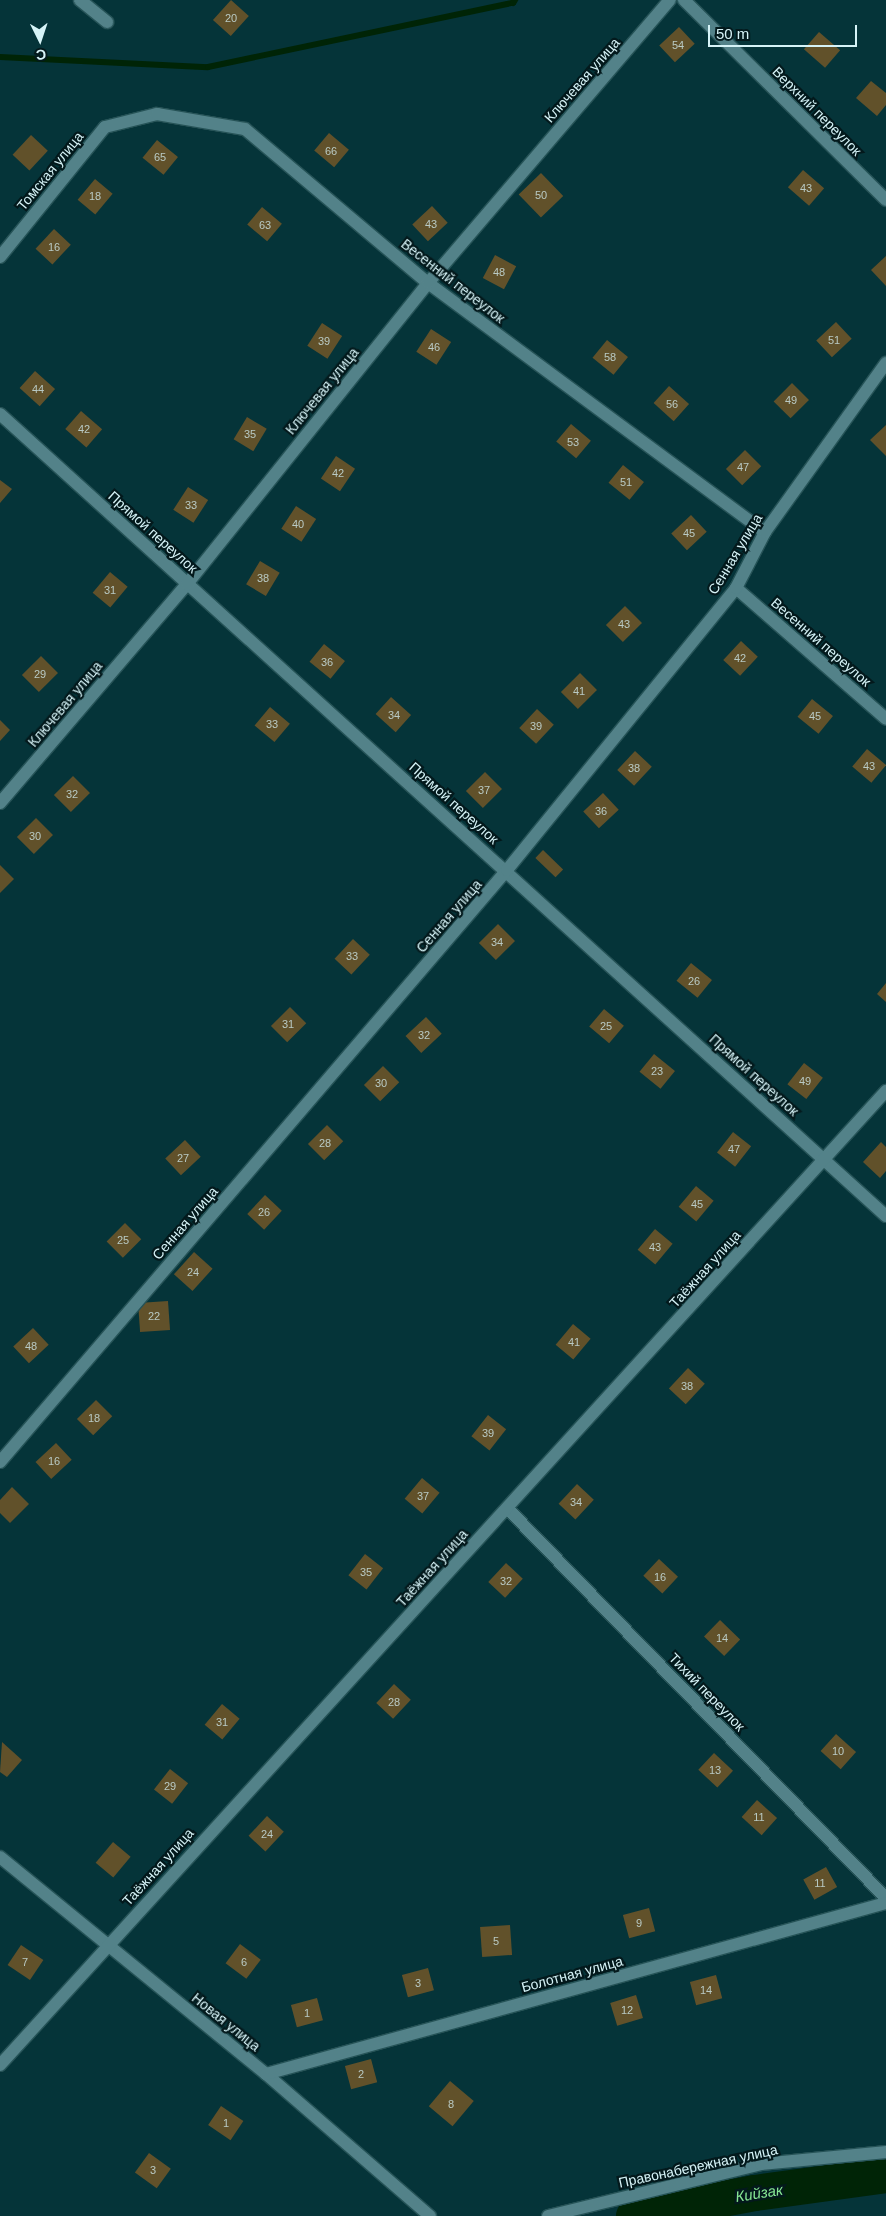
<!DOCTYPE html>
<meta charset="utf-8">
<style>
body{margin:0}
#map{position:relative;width:886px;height:2216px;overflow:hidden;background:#053439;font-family:Helvetica,sans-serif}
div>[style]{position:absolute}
.stream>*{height:6px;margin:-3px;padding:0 3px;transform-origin:3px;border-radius:3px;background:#002406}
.river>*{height:36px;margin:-18px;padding:0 18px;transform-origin:18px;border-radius:18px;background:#002406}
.building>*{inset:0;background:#61512a;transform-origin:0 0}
.roads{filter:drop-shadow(1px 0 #265357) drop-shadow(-1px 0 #265357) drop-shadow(0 1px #265357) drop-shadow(0 -1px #265357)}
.minor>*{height:12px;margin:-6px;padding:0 6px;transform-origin:6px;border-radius:6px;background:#538289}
span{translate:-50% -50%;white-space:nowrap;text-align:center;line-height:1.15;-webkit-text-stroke:4.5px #03191c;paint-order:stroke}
.number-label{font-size:11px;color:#b9cac4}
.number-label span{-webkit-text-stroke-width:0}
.street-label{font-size:14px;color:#d6f3f7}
.water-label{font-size:15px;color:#87e794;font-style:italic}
.north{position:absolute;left:15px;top:15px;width:50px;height:50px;-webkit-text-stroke:4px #03191c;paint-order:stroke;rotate:176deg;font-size:14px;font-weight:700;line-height:20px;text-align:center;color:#d6f3f7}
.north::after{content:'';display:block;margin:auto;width:18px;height:22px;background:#d6f3f7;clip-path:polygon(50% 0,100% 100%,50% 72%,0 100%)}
.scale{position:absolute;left:708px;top:25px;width:149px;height:22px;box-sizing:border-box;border:2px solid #d6f3f7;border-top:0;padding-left:6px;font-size:15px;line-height:18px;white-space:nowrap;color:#d6f3f7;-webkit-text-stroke:4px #03191c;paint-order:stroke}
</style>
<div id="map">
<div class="stream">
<div style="left:0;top:57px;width:208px;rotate:2.8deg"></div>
<div style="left:208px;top:67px;width:312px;rotate:-11.9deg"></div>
<div style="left:513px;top:3px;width:4px;rotate:-56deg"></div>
</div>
<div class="river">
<div style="left:634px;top:2216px;width:123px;rotate:-10.8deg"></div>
<div style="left:755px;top:2193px;width:132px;rotate:-7.8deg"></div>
</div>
<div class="building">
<div style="left:231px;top:0;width:24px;height:27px;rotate:42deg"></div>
<div style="left:679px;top:27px;width:23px;height:27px;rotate:47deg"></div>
<div style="left:819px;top:32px;width:28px;height:23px;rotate:41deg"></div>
<div style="clip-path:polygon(871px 81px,886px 93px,886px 105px,877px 116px,856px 98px)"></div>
<div style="left:329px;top:133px;width:26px;height:23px;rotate:40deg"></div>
<div style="left:31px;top:135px;width:23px;height:27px;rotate:43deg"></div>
<div style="left:157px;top:140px;width:27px;height:23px;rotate:39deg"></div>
<div style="left:803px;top:170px;width:28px;height:23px;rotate:41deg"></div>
<div style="left:541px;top:173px;width:32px;height:31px;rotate:46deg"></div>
<div style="left:95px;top:179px;width:23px;height:27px;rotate:40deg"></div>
<div style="left:432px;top:206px;width:23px;height:27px;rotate:47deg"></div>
<div style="left:262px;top:207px;width:26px;height:23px;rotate:40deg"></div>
<div style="left:54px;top:229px;width:23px;height:27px;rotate:43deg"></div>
<div style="left:495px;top:255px;width:24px;height:26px;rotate:28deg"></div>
<div style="clip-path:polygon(886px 256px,886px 286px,871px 270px)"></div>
<div style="left:836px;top:322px;width:23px;height:27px;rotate:47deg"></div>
<div style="left:322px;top:323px;width:24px;height:27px;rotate:33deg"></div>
<div style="left:431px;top:329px;width:24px;height:27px;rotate:33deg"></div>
<div style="left:607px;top:340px;width:27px;height:23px;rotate:39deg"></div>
<div style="left:35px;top:371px;width:27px;height:23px;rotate:42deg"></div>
<div style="left:792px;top:383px;width:24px;height:26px;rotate:45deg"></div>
<div style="left:669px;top:386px;width:27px;height:23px;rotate:42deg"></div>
<div style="left:81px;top:411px;width:28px;height:24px;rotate:41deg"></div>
<div style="left:247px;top:417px;width:23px;height:26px;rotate:31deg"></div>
<div style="left:571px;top:424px;width:26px;height:23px;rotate:40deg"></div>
<div style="clip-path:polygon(886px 425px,886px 456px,870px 440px)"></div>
<div style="left:745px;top:450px;width:23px;height:27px;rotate:45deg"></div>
<div style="left:336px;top:456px;width:23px;height:27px;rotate:34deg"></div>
<div style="left:623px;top:465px;width:27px;height:23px;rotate:39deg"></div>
<div style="clip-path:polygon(0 480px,12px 489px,0 503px)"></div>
<div style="left:188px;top:487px;width:24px;height:27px;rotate:33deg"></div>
<div style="left:296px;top:506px;width:24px;height:27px;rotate:33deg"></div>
<div style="left:691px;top:515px;width:23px;height:27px;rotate:47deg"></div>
<div style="left:260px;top:561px;width:23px;height:27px;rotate:31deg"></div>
<div style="left:110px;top:572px;width:23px;height:27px;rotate:40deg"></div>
<div style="left:625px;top:606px;width:24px;height:27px;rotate:45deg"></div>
<div style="left:741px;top:641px;width:23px;height:26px;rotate:43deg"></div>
<div style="left:324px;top:644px;width:27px;height:23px;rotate:39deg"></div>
<div style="left:41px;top:656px;width:24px;height:27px;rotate:45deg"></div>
<div style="left:580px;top:673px;width:24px;height:27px;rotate:45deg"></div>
<div style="left:391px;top:697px;width:27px;height:23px;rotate:42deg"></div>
<div style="left:812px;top:699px;width:27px;height:23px;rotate:39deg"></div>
<div style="left:270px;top:707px;width:26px;height:24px;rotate:40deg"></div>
<div style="left:537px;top:709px;width:23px;height:26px;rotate:43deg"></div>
<div style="clip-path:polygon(0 720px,10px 730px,0 741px)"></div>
<div style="left:867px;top:749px;width:25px;height:23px;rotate:40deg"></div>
<div style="left:635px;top:751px;width:23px;height:26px;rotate:43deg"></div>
<div style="left:485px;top:772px;width:24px;height:27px;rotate:45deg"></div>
<div style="left:73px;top:776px;width:24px;height:27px;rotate:45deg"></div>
<div style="left:603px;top:793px;width:23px;height:27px;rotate:47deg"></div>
<div style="left:36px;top:818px;width:24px;height:27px;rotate:45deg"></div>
<div style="left:543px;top:850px;width:28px;height:11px;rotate:44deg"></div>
<div style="clip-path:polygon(0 865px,14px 879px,0 893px)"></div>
<div style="left:498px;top:924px;width:24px;height:27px;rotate:45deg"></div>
<div style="left:353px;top:939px;width:23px;height:27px;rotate:43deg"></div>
<div style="left:691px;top:963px;width:27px;height:23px;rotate:39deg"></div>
<div style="clip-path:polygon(886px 983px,886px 1002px,877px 994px)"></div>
<div style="left:290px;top:1007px;width:23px;height:27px;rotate:45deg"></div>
<div style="left:604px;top:1009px;width:26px;height:23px;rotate:40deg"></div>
<div style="left:426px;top:1017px;width:23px;height:28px;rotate:47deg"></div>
<div style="left:654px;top:1054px;width:27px;height:23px;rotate:39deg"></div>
<div style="left:804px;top:1063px;width:24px;height:27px;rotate:38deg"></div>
<div style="left:383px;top:1066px;width:23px;height:27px;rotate:45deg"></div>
<div style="left:327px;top:1125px;width:23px;height:27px;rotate:45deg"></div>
<div style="left:733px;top:1132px;width:23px;height:26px;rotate:38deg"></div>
<div style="left:185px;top:1140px;width:23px;height:27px;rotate:47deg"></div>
<div style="clip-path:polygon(881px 1142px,886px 1147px,886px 1171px,880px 1178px,863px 1162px)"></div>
<div style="left:696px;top:1186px;width:23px;height:27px;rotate:40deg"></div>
<div style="left:265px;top:1195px;width:23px;height:26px;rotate:43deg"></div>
<div style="left:125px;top:1223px;width:23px;height:26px;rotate:45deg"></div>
<div style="left:655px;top:1229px;width:23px;height:27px;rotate:40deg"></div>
<div style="left:194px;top:1252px;width:25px;height:30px;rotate:42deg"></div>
<div style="left:168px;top:1301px;width:29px;height:30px;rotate:86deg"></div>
<div style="left:573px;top:1324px;width:23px;height:27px;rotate:40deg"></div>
<div style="left:33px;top:1328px;width:23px;height:27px;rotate:47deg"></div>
<div style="left:688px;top:1368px;width:23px;height:28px;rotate:43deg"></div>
<div style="left:96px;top:1400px;width:23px;height:27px;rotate:45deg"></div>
<div style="left:488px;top:1415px;width:23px;height:27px;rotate:38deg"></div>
<div style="left:56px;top:1443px;width:23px;height:28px;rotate:47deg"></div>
<div style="left:422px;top:1478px;width:23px;height:27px;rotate:40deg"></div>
<div style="left:577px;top:1484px;width:23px;height:27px;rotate:43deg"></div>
<div style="clip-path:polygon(12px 1487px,29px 1504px,10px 1523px,0 1513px,0 1500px)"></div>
<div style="left:365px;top:1554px;width:23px;height:27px;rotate:38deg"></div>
<div style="left:659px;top:1559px;width:26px;height:23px;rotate:43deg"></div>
<div style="left:506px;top:1563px;width:23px;height:26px;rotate:43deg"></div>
<div style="left:720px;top:1620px;width:28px;height:23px;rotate:44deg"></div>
<div style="left:394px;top:1684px;width:23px;height:26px;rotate:43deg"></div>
<div style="left:222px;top:1704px;width:23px;height:27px;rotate:40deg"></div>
<div style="left:836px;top:1734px;width:27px;height:23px;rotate:42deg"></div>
<div style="clip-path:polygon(2px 1742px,22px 1760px,7px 1777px,0 1772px)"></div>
<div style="left:714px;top:1753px;width:26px;height:23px;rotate:43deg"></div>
<div style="left:170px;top:1769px;width:23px;height:26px;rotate:38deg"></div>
<div style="left:757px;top:1800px;width:27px;height:23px;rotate:42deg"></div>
<div style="left:267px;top:1816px;width:23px;height:27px;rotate:43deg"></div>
<div style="left:113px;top:1842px;width:23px;height:27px;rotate:40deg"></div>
<div style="left:826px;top:1867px;width:23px;height:26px;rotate:61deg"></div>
<div style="left:649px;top:1908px;width:24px;height:27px;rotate:75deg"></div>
<div style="left:510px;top:1925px;width:30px;height:30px;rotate:86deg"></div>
<div style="left:240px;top:1944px;width:26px;height:24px;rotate:37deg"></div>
<div style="left:21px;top:1945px;width:27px;height:24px;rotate:34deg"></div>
<div style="left:428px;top:1968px;width:23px;height:27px;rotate:75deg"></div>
<div style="left:716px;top:1975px;width:24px;height:27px;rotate:75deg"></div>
<div style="left:636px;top:1995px;width:24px;height:27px;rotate:73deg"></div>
<div style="left:317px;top:1998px;width:23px;height:27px;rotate:75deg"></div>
<div style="left:371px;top:2059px;width:24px;height:27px;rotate:75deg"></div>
<div style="left:450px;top:2081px;width:31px;height:33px;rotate:40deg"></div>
<div style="left:221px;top:2106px;width:27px;height:23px;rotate:34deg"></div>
<div style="left:149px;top:2153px;width:27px;height:24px;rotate:36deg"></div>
</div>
<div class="roads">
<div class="minor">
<div style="left:80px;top:0;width:35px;rotate:39deg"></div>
<div style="left:684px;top:0;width:284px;rotate:44.7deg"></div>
<div style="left:0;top:257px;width:167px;rotate:-51.1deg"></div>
<div style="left:105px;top:127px;width:54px;rotate:-14deg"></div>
<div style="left:157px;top:114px;width:89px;rotate:9.7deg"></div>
<div style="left:245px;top:129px;width:239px;rotate:40.1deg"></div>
<div style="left:428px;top:283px;width:419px;rotate:36.5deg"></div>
<div style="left:0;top:414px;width:1195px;rotate:42.15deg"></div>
<div style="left:736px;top:588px;width:199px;rotate:41.1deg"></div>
<div style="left:0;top:803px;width:288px;rotate:-49.5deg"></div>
<div style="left:187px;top:584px;width:386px;rotate:-51.3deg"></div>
<div style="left:428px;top:283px;width:372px;rotate:-49.5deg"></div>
<div style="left:0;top:1462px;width:779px;rotate:-49.42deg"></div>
<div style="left:507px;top:870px;width:363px;rotate:-50.9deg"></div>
<div style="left:736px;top:588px;width:63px;rotate:-62.6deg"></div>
<div style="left:765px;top:532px;width:208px;rotate:-54.4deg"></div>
<div style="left:507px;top:1508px;width:544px;rotate:45.82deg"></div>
<div style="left:0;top:1857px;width:343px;rotate:39.2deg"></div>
<div style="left:266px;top:2074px;width:217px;rotate:40.9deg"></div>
<div style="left:0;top:2065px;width:1317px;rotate:-47.71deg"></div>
<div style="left:266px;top:2074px;width:643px;rotate:-15.42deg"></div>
<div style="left:548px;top:2216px;width:219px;rotate:-13.7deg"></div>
<div style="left:761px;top:2164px;width:126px;rotate:-5.5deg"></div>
</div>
</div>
<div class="number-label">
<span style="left:231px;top:18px">20</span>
<span style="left:678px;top:45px">54</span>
<span style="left:331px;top:151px">66</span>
<span style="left:160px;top:157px">65</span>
<span style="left:806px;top:188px">43</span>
<span style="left:541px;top:195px">50</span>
<span style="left:95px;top:196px">18</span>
<span style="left:431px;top:224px">43</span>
<span style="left:265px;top:225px">63</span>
<span style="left:54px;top:247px">16</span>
<span style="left:499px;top:272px">48</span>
<span style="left:834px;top:340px">51</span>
<span style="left:324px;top:341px">39</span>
<span style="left:434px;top:347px">46</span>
<span style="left:610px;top:357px">58</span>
<span style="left:38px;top:389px">44</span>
<span style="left:791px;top:400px">49</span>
<span style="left:672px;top:404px">56</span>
<span style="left:84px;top:429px">42</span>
<span style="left:250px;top:434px">35</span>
<span style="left:573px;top:442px">53</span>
<span style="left:743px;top:467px">47</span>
<span style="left:338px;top:473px">42</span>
<span style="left:626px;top:482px">51</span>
<span style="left:191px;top:505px">33</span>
<span style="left:298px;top:524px">40</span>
<span style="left:689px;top:533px">45</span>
<span style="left:263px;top:578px">38</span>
<span style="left:110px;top:590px">31</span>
<span style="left:624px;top:624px">43</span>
<span style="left:740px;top:658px">42</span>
<span style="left:327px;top:662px">36</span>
<span style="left:40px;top:674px">29</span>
<span style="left:579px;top:691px">41</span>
<span style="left:394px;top:715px">34</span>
<span style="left:815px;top:716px">45</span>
<span style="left:272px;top:724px">33</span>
<span style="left:536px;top:726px">39</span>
<span style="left:869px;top:766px">43</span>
<span style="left:634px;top:768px">38</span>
<span style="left:484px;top:790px">37</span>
<span style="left:72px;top:794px">32</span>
<span style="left:601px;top:811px">36</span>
<span style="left:35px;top:836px">30</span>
<span style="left:497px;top:942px">34</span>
<span style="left:352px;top:956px">33</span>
<span style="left:694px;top:981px">26</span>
<span style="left:288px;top:1024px">31</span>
<span style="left:606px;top:1026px">25</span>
<span style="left:424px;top:1035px">32</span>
<span style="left:657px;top:1071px">23</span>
<span style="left:805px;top:1081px">49</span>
<span style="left:381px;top:1083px">30</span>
<span style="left:325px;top:1143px">28</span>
<span style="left:734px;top:1149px">47</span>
<span style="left:183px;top:1158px">27</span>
<span style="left:697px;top:1204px">45</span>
<span style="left:264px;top:1212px">26</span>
<span style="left:123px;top:1240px">25</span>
<span style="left:655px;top:1247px">43</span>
<span style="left:193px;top:1272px">24</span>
<span style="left:154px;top:1316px">22</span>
<span style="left:574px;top:1342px">41</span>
<span style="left:31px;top:1346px">48</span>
<span style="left:687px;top:1386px">38</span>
<span style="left:94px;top:1418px">18</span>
<span style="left:488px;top:1433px">39</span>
<span style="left:54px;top:1461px">16</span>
<span style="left:423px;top:1496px">37</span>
<span style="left:576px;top:1502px">34</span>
<span style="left:366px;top:1572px">35</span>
<span style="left:660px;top:1577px">16</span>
<span style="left:506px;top:1581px">32</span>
<span style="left:722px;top:1638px">14</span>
<span style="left:394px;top:1702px">28</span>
<span style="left:222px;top:1722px">31</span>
<span style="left:838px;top:1751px">10</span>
<span style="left:715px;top:1770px">13</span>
<span style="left:170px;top:1786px">29</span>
<span style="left:759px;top:1817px">11</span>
<span style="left:267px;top:1834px">24</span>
<span style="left:820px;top:1883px">11</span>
<span style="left:639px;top:1923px">9</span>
<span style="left:496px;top:1941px">5</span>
<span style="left:25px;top:1962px">7</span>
<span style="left:244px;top:1962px">6</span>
<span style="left:418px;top:1983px">3</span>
<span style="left:706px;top:1990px">14</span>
<span style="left:627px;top:2010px">12</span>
<span style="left:307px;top:2013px">1</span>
<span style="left:361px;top:2074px">2</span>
<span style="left:451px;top:2104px">8</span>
<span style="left:226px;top:2123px">1</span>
<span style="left:153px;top:2170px">3</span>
</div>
<div class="street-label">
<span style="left:582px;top:80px;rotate:-49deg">Ключевая улица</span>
<span style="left:817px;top:111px;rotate:45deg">Верхний переулок</span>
<span style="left:50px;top:171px;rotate:-51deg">Томская улица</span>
<span style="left:453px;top:281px;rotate:38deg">Весенний переулок</span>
<span style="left:322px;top:391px;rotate:-51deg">Ключевая улица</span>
<span style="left:153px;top:532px;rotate:42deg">Прямой переулок</span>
<span style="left:735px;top:554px;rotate:-59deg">Сенная улица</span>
<span style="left:821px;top:642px;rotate:41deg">Весенний переулок</span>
<span style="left:65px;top:704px;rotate:-50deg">Ключевая улица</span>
<span style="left:454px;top:803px;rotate:42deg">Прямой переулок</span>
<span style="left:449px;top:916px;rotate:-49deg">Сенная улица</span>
<span style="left:754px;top:1075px;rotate:42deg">Прямой переулок</span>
<span style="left:185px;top:1223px;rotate:-49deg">Сенная улица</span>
<span style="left:705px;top:1269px;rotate:-48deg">Таёжная улица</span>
<span style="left:432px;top:1568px;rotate:-48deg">Таёжная улица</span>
<span style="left:707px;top:1692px;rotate:46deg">Тихий переулок</span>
<span style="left:158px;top:1867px;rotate:-48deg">Таёжная улица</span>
<span style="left:572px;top:1974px;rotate:-15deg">Болотная улица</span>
<span style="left:226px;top:2022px;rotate:39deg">Новая улица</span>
<span style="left:698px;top:2166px;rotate:-12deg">Правонабережная улица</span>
</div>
<div class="water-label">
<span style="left:759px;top:2193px;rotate:-9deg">Кийзак</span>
</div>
<div class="north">С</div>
<div class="scale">50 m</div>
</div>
